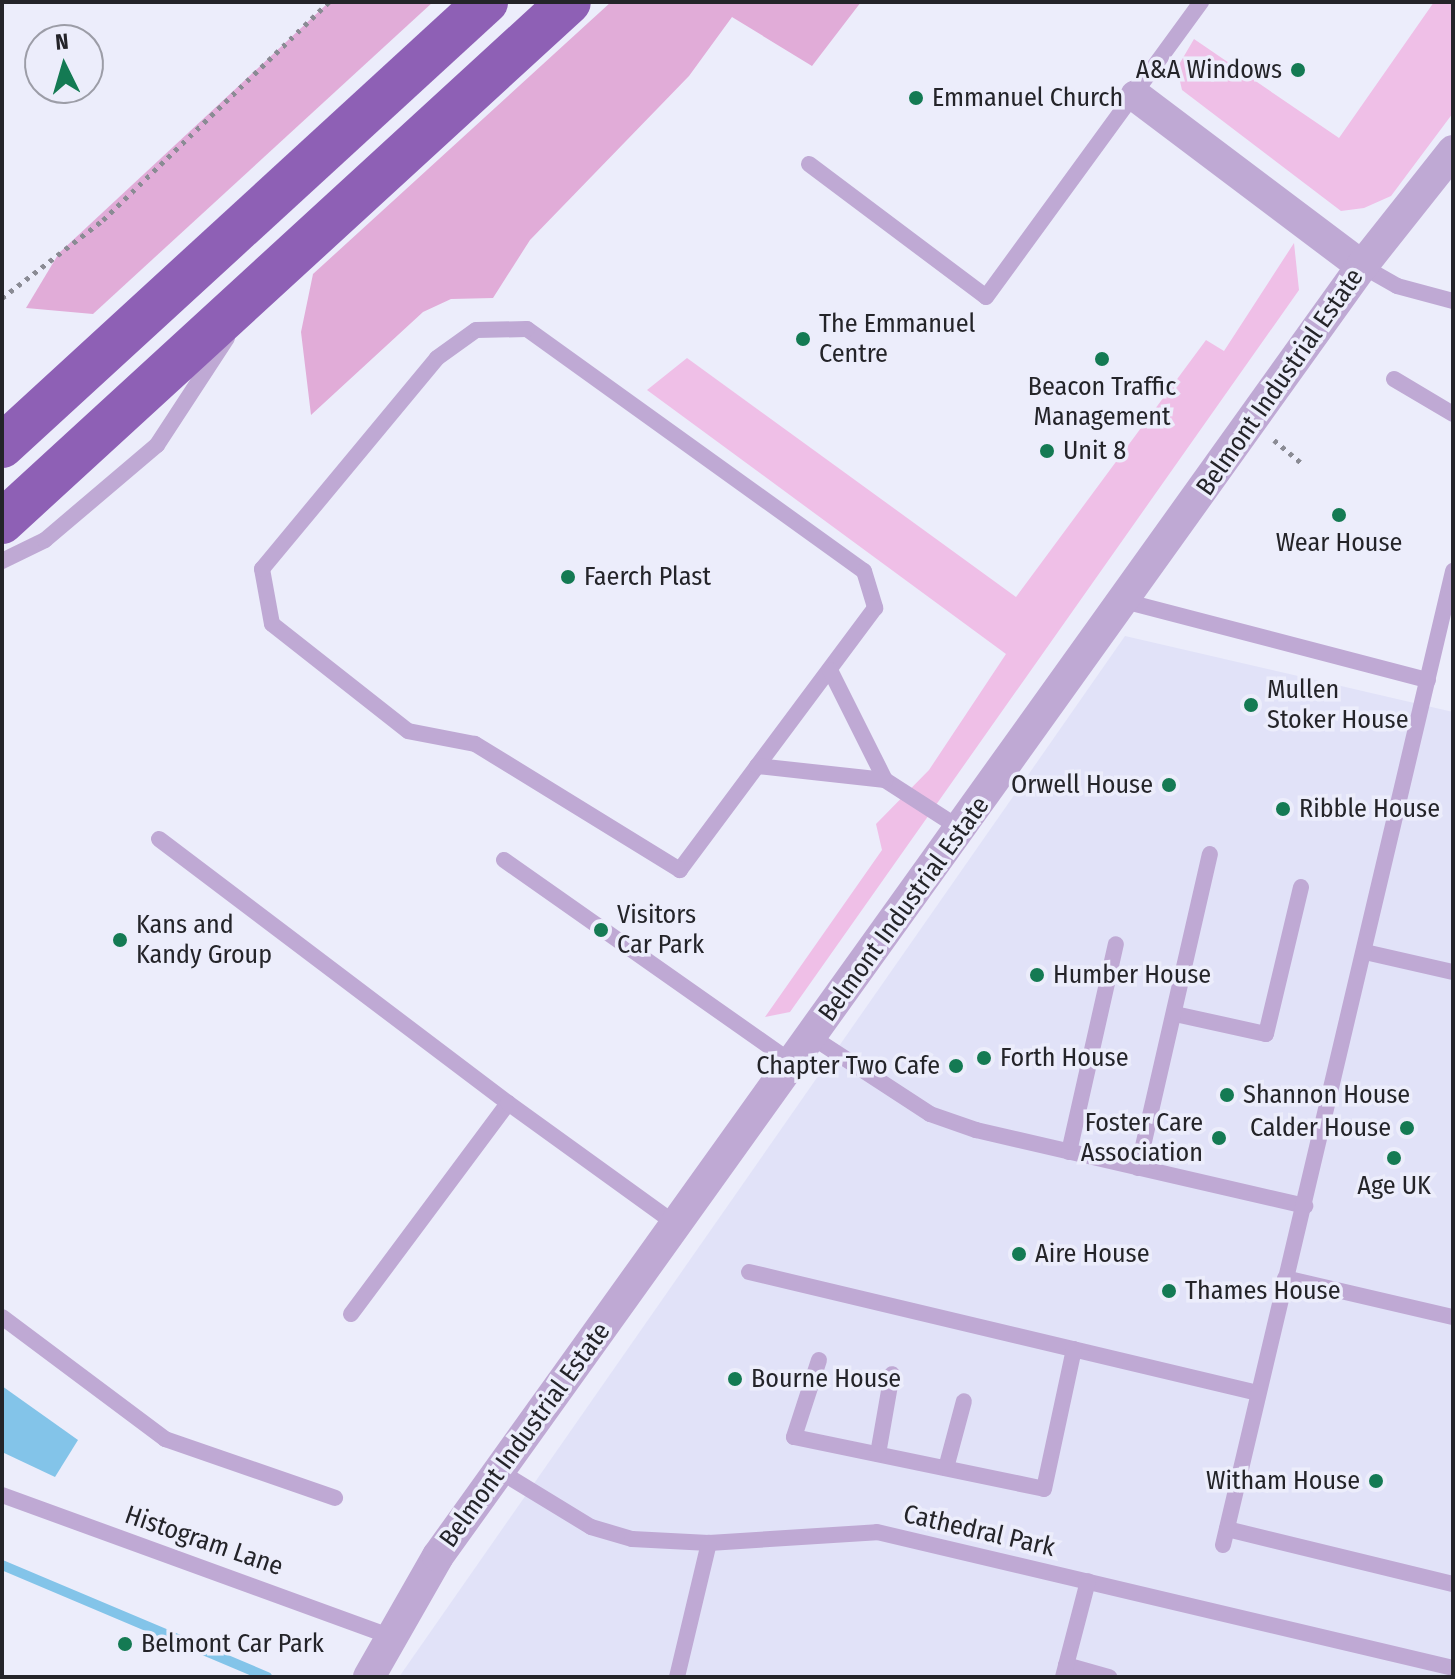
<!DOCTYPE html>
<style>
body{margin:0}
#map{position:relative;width:1455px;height:1679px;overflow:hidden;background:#ecedfb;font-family:"Fira Sans Condensed",sans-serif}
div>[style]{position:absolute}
.built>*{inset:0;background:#e1e2f8}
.green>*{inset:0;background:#efbfe7}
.forest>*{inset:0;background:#e1acd8}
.water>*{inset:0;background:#83c4e9}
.stream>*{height:10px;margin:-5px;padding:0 5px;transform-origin:5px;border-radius:5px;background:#83c4e9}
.path>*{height:5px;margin-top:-2.5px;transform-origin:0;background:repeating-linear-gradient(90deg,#8a8b94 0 4px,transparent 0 10px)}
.service>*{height:16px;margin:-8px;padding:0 8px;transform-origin:8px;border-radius:8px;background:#bfa9d4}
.minor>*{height:32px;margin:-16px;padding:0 16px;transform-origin:16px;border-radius:16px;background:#bfa9d4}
.trunk>*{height:44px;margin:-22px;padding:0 22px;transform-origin:22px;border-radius:22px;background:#8e60b5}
.dots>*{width:22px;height:22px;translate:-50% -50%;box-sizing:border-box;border:4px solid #ecedfb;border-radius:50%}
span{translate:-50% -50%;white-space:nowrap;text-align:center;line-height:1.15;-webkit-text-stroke:7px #ecedfb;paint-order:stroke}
.poi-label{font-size:26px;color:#242429}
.right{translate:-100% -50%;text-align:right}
.left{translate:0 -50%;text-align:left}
.street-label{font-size:26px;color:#242429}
.frame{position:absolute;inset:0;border:4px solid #242429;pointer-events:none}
.north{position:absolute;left:24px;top:24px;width:80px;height:80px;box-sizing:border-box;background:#ecedfb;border:2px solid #9c9da7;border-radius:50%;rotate:355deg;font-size:22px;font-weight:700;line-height:32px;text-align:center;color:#242429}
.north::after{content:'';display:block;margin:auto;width:28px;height:36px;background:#147a53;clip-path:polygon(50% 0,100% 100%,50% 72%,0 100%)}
</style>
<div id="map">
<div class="built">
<div style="clip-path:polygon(1125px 636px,1453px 712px,1453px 1677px,399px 1677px)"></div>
</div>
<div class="green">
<div style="clip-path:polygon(1434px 2px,1453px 2px,1453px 113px,1391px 196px,1364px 208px,1341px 211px,1182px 90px,1177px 68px,1194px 39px,1339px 138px)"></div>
<div style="clip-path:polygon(1294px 243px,1299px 290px,790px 1012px,765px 1017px,882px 850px,876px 824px,929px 770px,1006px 654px,647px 390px,687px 358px,1016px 597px,1206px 340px,1224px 351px)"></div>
</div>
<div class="forest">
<div style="clip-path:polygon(329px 2px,433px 2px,93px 314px,26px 308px,59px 253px)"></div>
<div style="clip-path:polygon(611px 2px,861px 2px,812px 66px,732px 17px,689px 76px,530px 240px,493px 298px,451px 299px,423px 312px,311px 415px,301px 332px,313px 274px)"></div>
</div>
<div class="water">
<div style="clip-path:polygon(2px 1386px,78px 1440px,55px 1477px,2px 1452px)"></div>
</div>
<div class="stream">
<div style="left:2px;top:1565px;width:288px;rotate:22.9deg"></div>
</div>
<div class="path">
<div style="left:2px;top:298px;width:128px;rotate:-37.7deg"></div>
<div style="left:103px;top:220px;width:314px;rotate:-44deg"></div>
<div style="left:1274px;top:440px;width:39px;rotate:40deg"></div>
</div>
<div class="service">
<div style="left:809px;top:164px;width:221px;rotate:36.9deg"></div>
<div style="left:986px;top:297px;width:365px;rotate:-53.9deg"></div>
<div style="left:1362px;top:266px;width:40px;rotate:29.7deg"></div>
<div style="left:1397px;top:286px;width:58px;rotate:15deg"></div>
<div style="left:527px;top:329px;width:415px;rotate:35.7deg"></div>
<div style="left:864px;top:571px;width:39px;rotate:73deg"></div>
<div style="left:875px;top:608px;width:327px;rotate:126.7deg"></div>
<div style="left:680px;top:870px;width:241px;rotate:-148.4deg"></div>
<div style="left:475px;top:744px;width:68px;rotate:-169deg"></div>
<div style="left:408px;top:731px;width:173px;rotate:-141.8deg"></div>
<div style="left:272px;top:624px;width:56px;rotate:-100.3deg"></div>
<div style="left:262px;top:569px;width:274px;rotate:-50.3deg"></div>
<div style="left:437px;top:358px;width:48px;rotate:-35.7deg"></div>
<div style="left:476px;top:330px;width:51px;rotate:-1.1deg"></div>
<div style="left:1394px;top:379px;width:69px;rotate:30.7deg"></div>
<div style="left:2px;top:561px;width:48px;rotate:-26deg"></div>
<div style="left:45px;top:540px;width:147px;rotate:-40.3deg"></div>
<div style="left:157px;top:445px;width:128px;rotate:-56.8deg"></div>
<div style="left:1124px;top:601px;width:314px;rotate:14.6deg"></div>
<div style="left:830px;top:670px;width:123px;rotate:63.4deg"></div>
<div style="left:885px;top:780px;width:90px;rotate:32.8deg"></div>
<div style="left:757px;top:766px;width:129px;rotate:6.2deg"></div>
<div style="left:159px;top:839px;width:438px;rotate:37.1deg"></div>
<div style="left:504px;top:860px;width:353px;rotate:35.1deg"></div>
<div style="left:1365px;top:952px;width:90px;rotate:12.8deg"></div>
<div style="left:1175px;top:1014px;width:93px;rotate:12.4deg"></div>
<div style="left:1266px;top:1034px;width:151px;rotate:-76.6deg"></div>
<div style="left:812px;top:1037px;width:141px;rotate:33.1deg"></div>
<div style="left:930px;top:1114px;width:49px;rotate:19.2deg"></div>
<div style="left:976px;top:1130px;width:338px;rotate:13deg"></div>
<div style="left:1069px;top:1152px;width:213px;rotate:-77.3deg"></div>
<div style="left:1138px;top:1168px;width:322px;rotate:-77.1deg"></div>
<div style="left:749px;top:1272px;width:523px;rotate:13.37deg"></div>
<div style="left:1285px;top:1278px;width:172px;rotate:13.1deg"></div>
<div style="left:351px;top:1314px;width:263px;rotate:-53.3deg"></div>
<div style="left:508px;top:1103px;width:208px;rotate:35.8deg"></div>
<div style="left:2px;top:1317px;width:204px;rotate:36.8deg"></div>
<div style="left:165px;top:1439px;width:180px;rotate:19.1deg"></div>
<div style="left:819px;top:1360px;width:81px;rotate:108deg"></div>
<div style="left:794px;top:1437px;width:255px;rotate:11.7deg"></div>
<div style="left:1044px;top:1489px;width:143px;rotate:-77.9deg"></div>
<div style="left:878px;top:1454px;width:81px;rotate:-80.1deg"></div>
<div style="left:946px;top:1468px;width:69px;rotate:-75deg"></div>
<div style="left:501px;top:1472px;width:105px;rotate:31.4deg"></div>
<div style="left:591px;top:1527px;width:43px;rotate:16.3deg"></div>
<div style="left:632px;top:1539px;width:77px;rotate:3deg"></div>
<div style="left:709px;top:1543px;width:168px;rotate:-3.7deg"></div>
<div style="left:877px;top:1532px;width:592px;rotate:13.28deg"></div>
<div style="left:2px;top:1495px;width:412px;rotate:20deg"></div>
<div style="left:1227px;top:1529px;width:233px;rotate:13.7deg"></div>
<div style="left:1223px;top:1545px;width:1001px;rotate:-76.71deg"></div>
<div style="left:1066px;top:1665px;width:45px;rotate:15.6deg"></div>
<div style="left:677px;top:1677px;width:138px;rotate:-76.6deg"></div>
<div style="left:1063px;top:1677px;width:99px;rotate:-75.4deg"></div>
</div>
<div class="minor">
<div style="left:1136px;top:96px;width:283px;rotate:37deg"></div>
<div style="left:369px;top:1677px;width:139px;rotate:-60.3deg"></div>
<div style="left:438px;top:1556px;width:1587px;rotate:-54.39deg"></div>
<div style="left:1362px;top:266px;width:147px;rotate:-51.6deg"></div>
</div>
<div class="trunk">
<div style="left:2px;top:446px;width:657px;rotate:-42.53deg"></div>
<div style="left:2px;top:522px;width:769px;rotate:-42.52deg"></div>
</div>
<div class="dots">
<div style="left:1298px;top:70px;background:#147a53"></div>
<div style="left:916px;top:98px;background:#147a53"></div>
<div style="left:803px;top:339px;background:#147a53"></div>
<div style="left:1102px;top:359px;background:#147a53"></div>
<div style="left:1047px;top:451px;background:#147a53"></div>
<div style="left:1339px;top:515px;background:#147a53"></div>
<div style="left:568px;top:577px;background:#147a53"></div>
<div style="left:1251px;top:705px;background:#147a53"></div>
<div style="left:1169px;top:785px;background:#147a53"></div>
<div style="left:1283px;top:809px;background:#147a53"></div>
<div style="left:601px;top:930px;background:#147a53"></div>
<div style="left:120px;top:940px;background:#147a53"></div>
<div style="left:1037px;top:975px;background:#147a53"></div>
<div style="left:984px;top:1058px;background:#147a53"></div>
<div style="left:956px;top:1066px;background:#147a53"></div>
<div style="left:1227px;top:1095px;background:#147a53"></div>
<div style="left:1407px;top:1128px;background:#147a53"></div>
<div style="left:1219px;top:1138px;background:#147a53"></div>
<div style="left:1394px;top:1158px;background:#147a53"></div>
<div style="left:1019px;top:1254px;background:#147a53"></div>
<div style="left:1169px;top:1291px;background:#147a53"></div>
<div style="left:735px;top:1379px;background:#147a53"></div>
<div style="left:1376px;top:1481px;background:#147a53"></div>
<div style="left:125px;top:1644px;background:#147a53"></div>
</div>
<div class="poi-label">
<span class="right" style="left:1282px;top:70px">A&amp;A Windows</span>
<span class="left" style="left:932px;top:98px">Emmanuel Church</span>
<span class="left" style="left:819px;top:339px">The Emmanuel<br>Centre</span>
<span style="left:1102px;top:402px">Beacon Traffic<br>Management</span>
<span class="left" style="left:1063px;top:451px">Unit 8</span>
<span style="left:1339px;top:543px">Wear House</span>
<span class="left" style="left:584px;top:577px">Faerch Plast</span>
<span class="left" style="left:1267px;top:705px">Mullen<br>Stoker House</span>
<span class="right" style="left:1153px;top:785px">Orwell House</span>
<span class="left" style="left:1299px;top:809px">Ribble House</span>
<span class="left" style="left:617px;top:930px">Visitors<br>Car Park</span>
<span class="left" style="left:136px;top:940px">Kans and<br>Kandy Group</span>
<span class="left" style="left:1053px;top:975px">Humber House</span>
<span class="left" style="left:1000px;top:1058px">Forth House</span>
<span class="right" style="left:940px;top:1066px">Chapter Two Cafe</span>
<span class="left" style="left:1243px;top:1095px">Shannon House</span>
<span class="right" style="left:1203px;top:1138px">Foster Care<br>Association</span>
<span class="right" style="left:1391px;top:1128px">Calder House</span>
<span style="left:1394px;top:1186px">Age UK</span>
<span class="left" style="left:1035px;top:1254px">Aire House</span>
<span class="left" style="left:1185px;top:1291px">Thames House</span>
<span class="left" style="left:751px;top:1379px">Bourne House</span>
<span class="right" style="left:1360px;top:1481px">Witham House</span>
<span class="left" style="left:141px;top:1644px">Belmont Car Park</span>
</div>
<div class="street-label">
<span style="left:1280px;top:382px;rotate:-55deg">Belmont Industrial Estate</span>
<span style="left:904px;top:909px;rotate:-54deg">Belmont Industrial Estate</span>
<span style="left:525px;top:1435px;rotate:-54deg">Belmont Industrial Estate</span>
<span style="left:979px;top:1531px;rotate:13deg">Cathedral Park</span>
<span style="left:204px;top:1541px;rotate:19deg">Histogram Lane</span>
</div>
<div class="frame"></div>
<div class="north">N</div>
</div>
